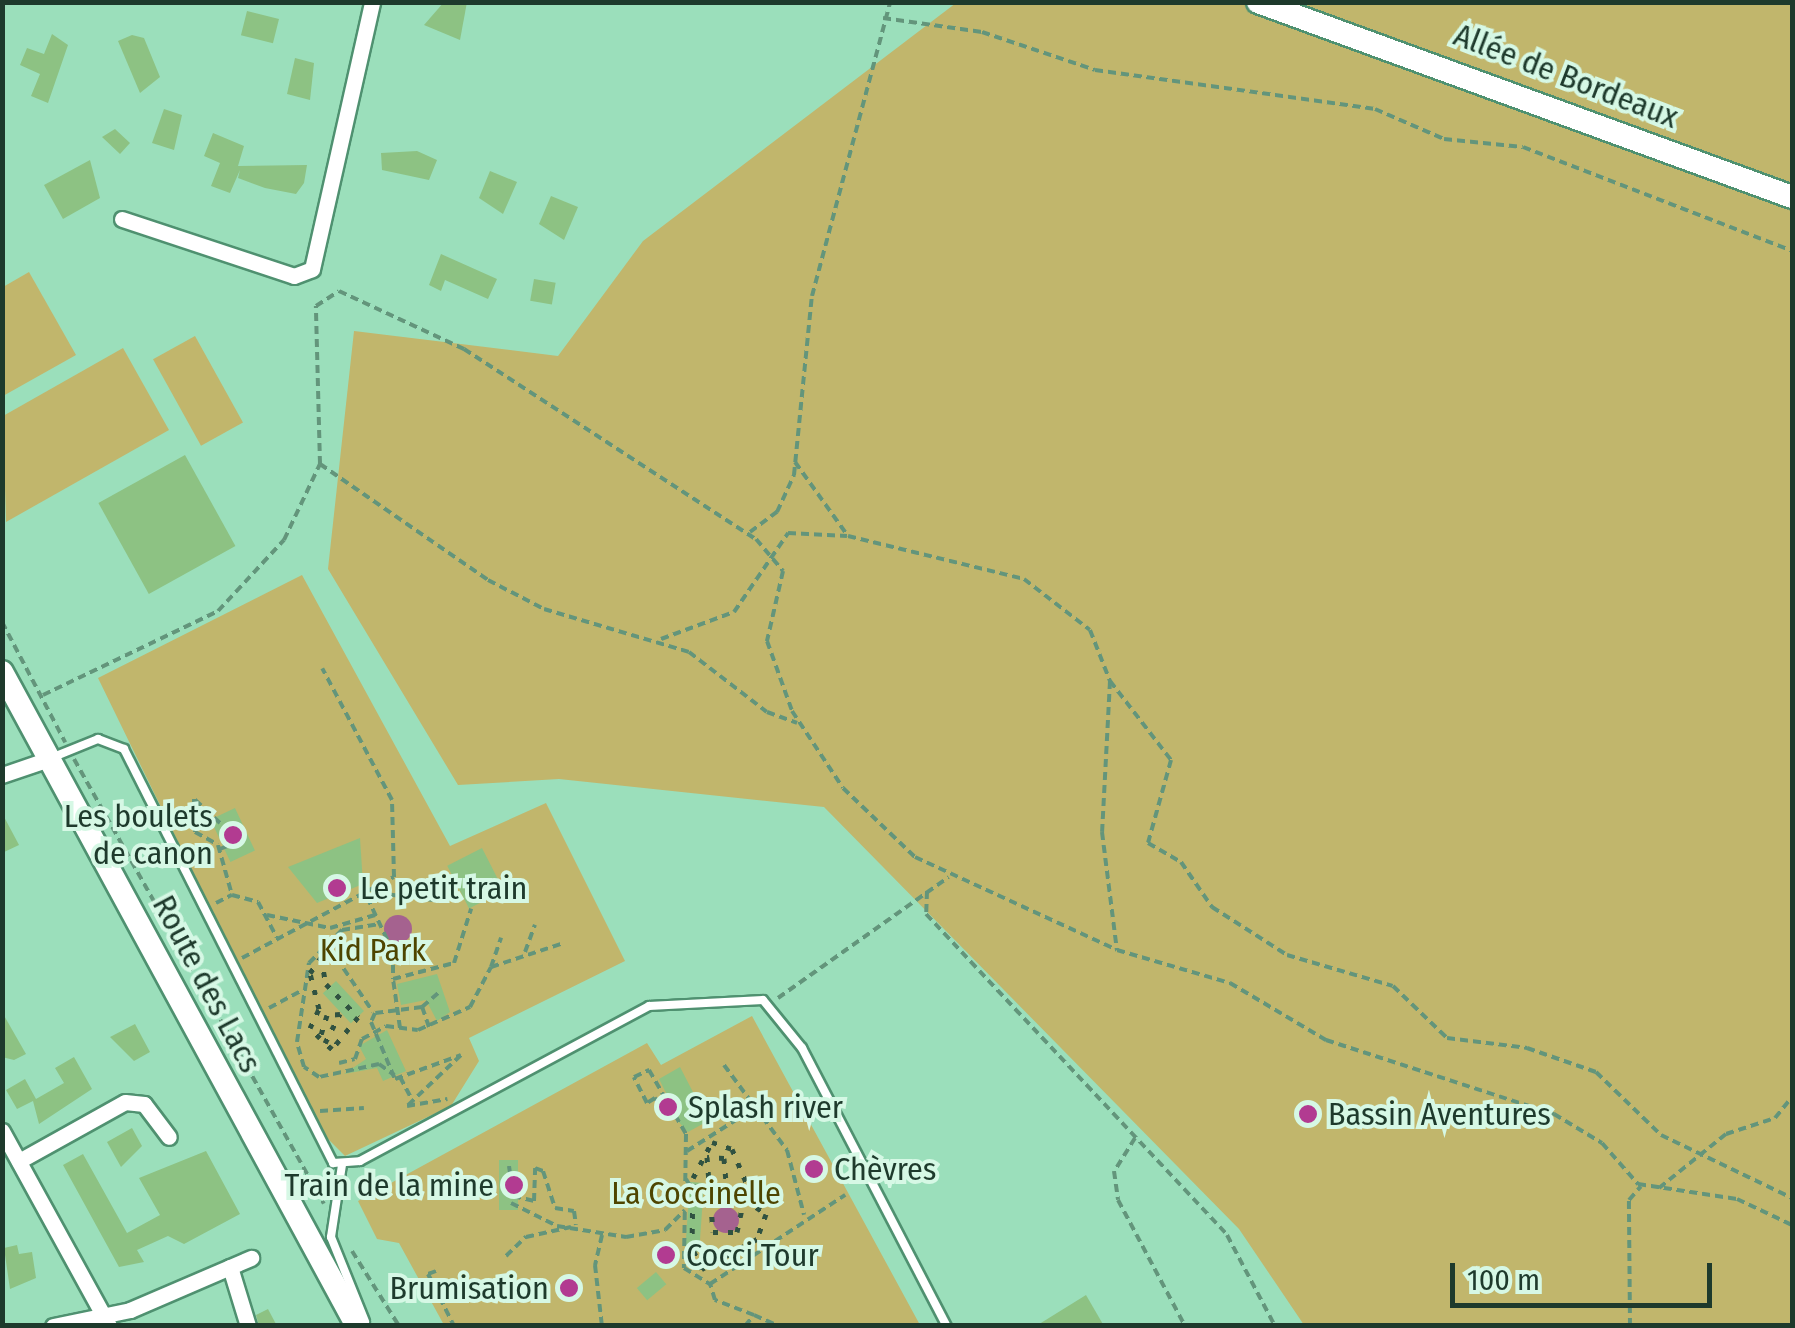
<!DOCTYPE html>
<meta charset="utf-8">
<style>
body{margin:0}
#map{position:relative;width:1795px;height:1328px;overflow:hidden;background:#9bdfbb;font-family:"Fira Sans Condensed",sans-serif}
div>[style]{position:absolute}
.green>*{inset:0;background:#c1b66c;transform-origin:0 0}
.water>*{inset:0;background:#a5628f}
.round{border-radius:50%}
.building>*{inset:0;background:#8dc283;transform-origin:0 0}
.path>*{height:4px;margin-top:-2px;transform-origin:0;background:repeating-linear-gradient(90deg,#63957b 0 8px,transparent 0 13px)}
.roads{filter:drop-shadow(2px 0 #4f9170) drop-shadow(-2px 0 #4f9170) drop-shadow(0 2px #4f9170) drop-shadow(0 -2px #4f9170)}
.lane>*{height:8px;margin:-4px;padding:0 4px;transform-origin:4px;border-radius:4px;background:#fff}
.street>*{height:15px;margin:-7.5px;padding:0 7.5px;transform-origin:7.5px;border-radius:7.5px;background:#fff}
.secondary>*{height:22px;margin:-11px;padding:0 11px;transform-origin:11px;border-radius:11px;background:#fff}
.rail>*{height:5px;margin-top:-2.5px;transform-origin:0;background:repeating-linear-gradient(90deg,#305241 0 5px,transparent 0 15px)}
.dots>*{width:28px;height:28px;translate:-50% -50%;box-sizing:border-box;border:5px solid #d6f8e5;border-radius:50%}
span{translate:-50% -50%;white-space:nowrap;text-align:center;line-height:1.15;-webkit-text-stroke:8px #d6f8e5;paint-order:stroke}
.street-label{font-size:32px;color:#1e3a2c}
.poi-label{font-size:32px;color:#1e3a2c}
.right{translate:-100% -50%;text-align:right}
.left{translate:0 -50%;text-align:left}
.park-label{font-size:32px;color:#4e4500}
.frame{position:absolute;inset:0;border:5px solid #1e3a2c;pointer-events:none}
.scale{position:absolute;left:1450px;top:1263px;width:262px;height:45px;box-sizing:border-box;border:5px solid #1e3a2c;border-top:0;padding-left:12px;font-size:30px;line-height:35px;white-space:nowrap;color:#1e3a2c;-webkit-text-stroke:8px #d6f8e5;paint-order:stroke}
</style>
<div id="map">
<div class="green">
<div style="clip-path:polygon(956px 3px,1792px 3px,1792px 1325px,1304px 1325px,1239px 1229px,824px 807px,559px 779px,458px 785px,328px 569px,354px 331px,558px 356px,643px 241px)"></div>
<div style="clip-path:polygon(29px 272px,76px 355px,3px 396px,3px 287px)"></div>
<div style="left:195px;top:336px;width:99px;height:48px;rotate:61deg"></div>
<div style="clip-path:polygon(123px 348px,169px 430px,6px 522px,3px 416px)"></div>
<div style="clip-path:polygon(302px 575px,450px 846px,546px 803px,625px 961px,469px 1038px,479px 1061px,451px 1106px,345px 1156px,318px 1129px,98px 678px)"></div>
<div style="clip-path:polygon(752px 1016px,920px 1325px,444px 1325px,399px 1243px,377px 1239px,358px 1201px,647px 1043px,661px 1065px)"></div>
</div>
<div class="water">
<div class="round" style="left:384px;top:915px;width:28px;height:28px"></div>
<div class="round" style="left:713px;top:1207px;width:26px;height:26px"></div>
</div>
<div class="building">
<div style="clip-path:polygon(444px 2px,467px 2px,460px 40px,424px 25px)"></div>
<div style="left:247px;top:11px;width:33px;height:25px;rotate:14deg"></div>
<div style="clip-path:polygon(52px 34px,68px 45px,48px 103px,31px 96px,40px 74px,20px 65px,27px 48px,44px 54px)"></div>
<div style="clip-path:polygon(132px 35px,144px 38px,160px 77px,140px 93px,118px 41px)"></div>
<div style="clip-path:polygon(295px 58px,314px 63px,310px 100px,287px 94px)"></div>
<div style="clip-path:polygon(164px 109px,182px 115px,174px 150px,152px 143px)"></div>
<div style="clip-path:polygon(115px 129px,130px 143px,120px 154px,102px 137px)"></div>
<div style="clip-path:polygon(213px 133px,244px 146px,238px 166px,307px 165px,304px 183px,296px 194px,265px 188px,238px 178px,240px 170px,230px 193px,211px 186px,220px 163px,204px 156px)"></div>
<div style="clip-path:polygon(417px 151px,437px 160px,429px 180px,382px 170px,381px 153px)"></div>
<div style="clip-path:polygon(90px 160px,100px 198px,63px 219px,44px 185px)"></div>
<div style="clip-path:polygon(490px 171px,517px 182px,503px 214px,479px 198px)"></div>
<div style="clip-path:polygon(551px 196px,578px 207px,564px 240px,539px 224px)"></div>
<div style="clip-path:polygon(441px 254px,497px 279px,488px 299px,445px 280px,441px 291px,429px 285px)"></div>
<div style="left:534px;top:279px;width:22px;height:22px;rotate:10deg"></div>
<div style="left:185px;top:455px;width:104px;height:99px;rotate:61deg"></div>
<div style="left:235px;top:808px;width:47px;height:27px;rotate:65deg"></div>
<div style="clip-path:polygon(2px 813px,19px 845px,2px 853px)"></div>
<div style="clip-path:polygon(360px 838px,363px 884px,317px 903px,288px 867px)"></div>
<div style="left:482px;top:848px;width:48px;height:39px;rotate:63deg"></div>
<div style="clip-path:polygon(437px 974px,450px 1012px,437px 1021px,426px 1000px,401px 1005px,397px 984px)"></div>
<div style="left:336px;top:981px;width:41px;height:18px;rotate:47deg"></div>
<div style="clip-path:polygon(2px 1012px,26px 1054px,14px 1060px,2px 1057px)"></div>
<div style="clip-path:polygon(135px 1024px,150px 1052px,134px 1061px,110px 1037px)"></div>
<div style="clip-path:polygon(387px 1030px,406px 1071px,383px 1081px,377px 1068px,344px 1074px,366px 1059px,359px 1046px)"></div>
<div style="clip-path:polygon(74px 1057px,92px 1089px,39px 1124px,33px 1101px,17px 1109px,6px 1090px,25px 1079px,36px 1099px,64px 1083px,55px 1068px)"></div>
<div style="clip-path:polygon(680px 1067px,708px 1121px,688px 1132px,658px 1100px,667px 1095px,659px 1079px)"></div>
<div style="clip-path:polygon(132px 1128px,142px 1146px,121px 1167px,107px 1142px)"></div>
<div style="clip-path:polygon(206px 1151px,240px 1214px,184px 1244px,168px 1236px,137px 1250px,144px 1262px,119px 1267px,63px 1165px,83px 1154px,127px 1233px,160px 1215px,139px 1178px)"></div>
<div style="left:518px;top:1160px;width:50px;height:19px;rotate:90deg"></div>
<div style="left:690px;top:1182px;width:14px;height:69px;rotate:4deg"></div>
<div style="clip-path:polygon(17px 1245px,19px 1254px,32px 1252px,36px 1278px,10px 1289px,4px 1248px)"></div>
<div style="left:656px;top:1272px;width:16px;height:25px;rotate:50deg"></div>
<div style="clip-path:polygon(1086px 1295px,1104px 1326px,1036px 1326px)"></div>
<div style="clip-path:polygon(268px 1309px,277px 1326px,259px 1326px,256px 1315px)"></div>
</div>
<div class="path">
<div style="left:883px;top:18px;width:100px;rotate:8deg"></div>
<div style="left:982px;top:32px;width:119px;rotate:18.6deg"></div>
<div style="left:1095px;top:70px;width:283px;rotate:7.9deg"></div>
<div style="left:1375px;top:109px;width:75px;rotate:23.5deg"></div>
<div style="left:1444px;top:139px;width:79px;rotate:5.8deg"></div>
<div style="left:1523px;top:147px;width:288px;rotate:21.1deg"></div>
<div style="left:795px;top:462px;width:91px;rotate:54.4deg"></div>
<div style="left:848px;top:536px;width:181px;rotate:13.7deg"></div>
<div style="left:1024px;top:579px;width:83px;rotate:37.7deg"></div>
<div style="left:1090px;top:630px;width:55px;rotate:68.6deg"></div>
<div style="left:1110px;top:681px;width:151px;rotate:93deg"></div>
<div style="left:1102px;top:832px;width:119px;rotate:82.8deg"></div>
<div style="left:320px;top:464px;width:204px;rotate:34.6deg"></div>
<div style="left:488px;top:580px;width:63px;rotate:27.4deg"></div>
<div style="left:544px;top:609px;width:151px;rotate:16.5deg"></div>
<div style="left:689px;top:652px;width:98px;rotate:37.6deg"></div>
<div style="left:767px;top:712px;width:32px;rotate:20deg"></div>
<div style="left:750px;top:532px;width:34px;rotate:-37deg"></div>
<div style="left:777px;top:512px;width:41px;rotate:-65.3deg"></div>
<div style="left:794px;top:475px;width:180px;rotate:-84.3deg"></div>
<div style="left:812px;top:296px;width:304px;rotate:-75.1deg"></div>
<div style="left:2px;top:622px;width:136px;rotate:62.3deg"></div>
<div style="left:661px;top:639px;width:78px;rotate:-20.3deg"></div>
<div style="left:734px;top:612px;width:96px;rotate:-55.6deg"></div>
<div style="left:788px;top:533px;width:59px;rotate:2.9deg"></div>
<div style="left:1110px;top:681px;width:100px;rotate:52.3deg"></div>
<div style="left:1171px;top:760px;width:86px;rotate:105.5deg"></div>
<div style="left:1148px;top:843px;width:38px;rotate:30deg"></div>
<div style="left:1181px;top:862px;width:55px;rotate:55.4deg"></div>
<div style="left:1212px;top:907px;width:89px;rotate:32.6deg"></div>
<div style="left:1287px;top:955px;width:110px;rotate:16.3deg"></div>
<div style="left:1393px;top:986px;width:75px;rotate:43.9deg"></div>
<div style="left:1447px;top:1038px;width:81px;rotate:7.1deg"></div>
<div style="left:1527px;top:1048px;width:73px;rotate:19.2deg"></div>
<div style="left:1596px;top:1072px;width:91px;rotate:44.1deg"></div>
<div style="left:1661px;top:1135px;width:145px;rotate:25.7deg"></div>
<div style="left:43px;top:695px;width:194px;rotate:-25.6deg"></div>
<div style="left:218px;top:611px;width:97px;rotate:-47.1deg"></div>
<div style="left:284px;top:540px;width:84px;rotate:-64.7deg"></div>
<div style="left:320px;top:464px;width:158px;rotate:-91.5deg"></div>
<div style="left:316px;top:306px;width:27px;rotate:-33deg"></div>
<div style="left:339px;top:291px;width:138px;rotate:24.9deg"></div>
<div style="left:464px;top:349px;width:348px;rotate:33.1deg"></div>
<div style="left:756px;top:539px;width:42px;rotate:49.8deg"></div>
<div style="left:783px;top:571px;width:72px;rotate:102.9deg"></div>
<div style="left:767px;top:641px;width:74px;rotate:70.3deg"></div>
<div style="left:792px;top:711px;width:92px;rotate:56.5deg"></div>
<div style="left:843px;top:788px;width:100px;rotate:43.8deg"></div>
<div style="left:915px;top:857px;width:222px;rotate:24.7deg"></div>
<div style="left:1117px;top:950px;width:118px;rotate:16.3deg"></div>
<div style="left:1230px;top:983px;width:112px;rotate:30.7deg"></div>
<div style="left:1326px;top:1040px;width:240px;rotate:18deg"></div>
<div style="left:1554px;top:1114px;width:56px;rotate:31.1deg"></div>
<div style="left:1602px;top:1143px;width:55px;rotate:48.7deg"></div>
<div style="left:1638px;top:1184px;width:100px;rotate:8.6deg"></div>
<div style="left:1737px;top:1199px;width:61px;rotate:25.3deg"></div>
<div style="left:74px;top:759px;width:510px;rotate:60.67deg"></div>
<div style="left:220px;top:823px;width:35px;rotate:-137deg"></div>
<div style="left:194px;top:799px;width:33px;rotate:88deg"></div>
<div style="left:195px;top:832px;width:26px;rotate:29deg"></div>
<div style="left:218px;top:845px;width:52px;rotate:74.4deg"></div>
<div style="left:220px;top:849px;width:11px;rotate:-22deg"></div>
<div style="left:927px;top:891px;width:23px;rotate:92deg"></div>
<div style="left:926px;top:914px;width:440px;rotate:46.8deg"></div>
<div style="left:1227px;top:1235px;width:103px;rotate:62.2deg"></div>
<div style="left:377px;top:893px;width:65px;rotate:7deg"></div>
<div style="left:367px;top:897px;width:61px;rotate:64.7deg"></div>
<div style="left:393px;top:952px;width:27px;rotate:90deg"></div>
<div style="left:216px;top:903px;width:18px;rotate:-27deg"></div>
<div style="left:232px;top:895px;width:27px;rotate:15deg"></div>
<div style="left:258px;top:902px;width:40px;rotate:62deg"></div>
<div style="left:267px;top:915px;width:64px;rotate:11.7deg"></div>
<div style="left:330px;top:928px;width:47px;rotate:-16.1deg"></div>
<div style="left:329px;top:947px;width:78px;rotate:55.9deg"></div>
<div style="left:525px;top:952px;width:29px;rotate:-70deg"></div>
<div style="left:242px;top:958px;width:172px;rotate:-28.1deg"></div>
<div style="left:394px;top:877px;width:77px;rotate:-91.5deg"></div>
<div style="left:392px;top:800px;width:149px;rotate:-117.9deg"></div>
<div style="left:491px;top:967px;width:31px;rotate:-71deg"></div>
<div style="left:778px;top:998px;width:209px;rotate:-35.3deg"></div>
<div style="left:422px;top:1007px;width:23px;rotate:-41deg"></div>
<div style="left:269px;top:1008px;width:36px;rotate:-28deg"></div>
<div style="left:429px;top:1027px;width:21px;rotate:-109deg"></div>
<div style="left:422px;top:1007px;width:47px;rotate:172.7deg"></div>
<div style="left:375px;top:1013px;width:10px;rotate:114deg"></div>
<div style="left:371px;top:1022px;width:62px;rotate:67.2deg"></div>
<div style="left:395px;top:1079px;width:70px;rotate:-20deg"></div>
<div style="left:461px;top:1055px;width:74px;rotate:136.6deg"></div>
<div style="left:407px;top:1106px;width:41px;rotate:-9.9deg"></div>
<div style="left:400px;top:1028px;width:49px;rotate:-98.1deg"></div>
<div style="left:393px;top:979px;width:63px;rotate:-14.7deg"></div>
<div style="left:454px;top:963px;width:57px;rotate:-72.5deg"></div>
<div style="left:339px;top:1063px;width:16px;rotate:-14deg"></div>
<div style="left:355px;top:1059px;width:21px;rotate:-71deg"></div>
<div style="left:362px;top:1039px;width:27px;rotate:-28deg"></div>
<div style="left:386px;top:1026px;width:32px;rotate:7deg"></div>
<div style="left:418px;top:1030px;width:57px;rotate:-23.9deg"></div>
<div style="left:470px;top:1007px;width:45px;rotate:-62.3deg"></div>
<div style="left:491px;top:967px;width:77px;rotate:-18.2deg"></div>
<div style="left:379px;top:1064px;width:61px;rotate:167.8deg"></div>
<div style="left:319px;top:1077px;width:18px;rotate:-146deg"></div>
<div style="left:304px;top:1067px;width:26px;rotate:-106deg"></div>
<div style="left:297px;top:1042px;width:80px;rotate:-81.4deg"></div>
<div style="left:309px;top:963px;width:47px;rotate:-45deg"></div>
<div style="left:342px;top:930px;width:38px;rotate:-9deg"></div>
<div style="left:379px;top:1064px;width:19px;rotate:36deg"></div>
<div style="left:724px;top:1065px;width:106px;rotate:53.5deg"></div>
<div style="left:787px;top:1150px;width:67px;rotate:75.3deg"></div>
<div style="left:400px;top:1077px;width:24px;rotate:62deg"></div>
<div style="left:665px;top:1110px;width:16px;rotate:-130deg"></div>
<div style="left:655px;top:1098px;width:9px;rotate:148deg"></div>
<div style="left:647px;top:1103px;width:29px;rotate:-117deg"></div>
<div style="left:634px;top:1077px;width:17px;rotate:-25deg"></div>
<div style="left:649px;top:1070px;width:74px;rotate:60deg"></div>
<div style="left:686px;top:1134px;width:134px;rotate:90.9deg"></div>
<div style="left:684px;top:1268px;width:31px;rotate:32deg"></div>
<div style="left:320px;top:1111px;width:44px;rotate:-3.9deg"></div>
<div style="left:1135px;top:1138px;width:39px;rotate:122deg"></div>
<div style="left:1114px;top:1171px;width:29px;rotate:82deg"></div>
<div style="left:1118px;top:1200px;width:143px;rotate:62deg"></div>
<div style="left:687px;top:1151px;width:75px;rotate:-32.4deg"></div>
<div style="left:509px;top:1166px;width:30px;rotate:82deg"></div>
<div style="left:513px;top:1196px;width:22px;rotate:13deg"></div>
<div style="left:534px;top:1201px;width:33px;rotate:-88deg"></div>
<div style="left:535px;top:1168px;width:9px;rotate:21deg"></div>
<div style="left:543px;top:1171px;width:39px;rotate:72deg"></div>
<div style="left:555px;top:1208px;width:19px;rotate:9deg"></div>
<div style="left:574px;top:1211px;width:14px;rotate:82deg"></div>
<div style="left:686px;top:1179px;width:14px;rotate:60deg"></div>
<div style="left:1659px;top:1188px;width:86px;rotate:-38.9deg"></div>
<div style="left:1726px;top:1134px;width:52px;rotate:-18.1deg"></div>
<div style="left:1775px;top:1118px;width:27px;rotate:-51deg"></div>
<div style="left:511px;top:1203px;width:51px;rotate:26.6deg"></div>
<div style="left:557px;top:1226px;width:70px;rotate:9.1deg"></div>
<div style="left:626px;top:1237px;width:40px;rotate:-10deg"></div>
<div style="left:665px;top:1230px;width:28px;rotate:-45deg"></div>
<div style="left:602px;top:1235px;width:31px;rotate:103deg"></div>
<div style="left:595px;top:1265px;width:61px;rotate:83.5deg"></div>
<div style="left:352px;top:1251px;width:89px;rotate:57.9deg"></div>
<div style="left:506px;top:1256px;width:28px;rotate:-44deg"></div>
<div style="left:526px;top:1237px;width:46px;rotate:-12.5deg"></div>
<div style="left:436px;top:1271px;width:9px;rotate:159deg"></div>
<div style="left:428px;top:1274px;width:58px;rotate:63.4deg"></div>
<div style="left:754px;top:1315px;width:42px;rotate:-159deg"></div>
<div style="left:715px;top:1300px;width:17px;rotate:-107deg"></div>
<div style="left:710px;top:1284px;width:162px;rotate:-33.4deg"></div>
<div style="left:745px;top:1326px;width:14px;rotate:-51deg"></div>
<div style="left:754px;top:1315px;width:27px;rotate:24deg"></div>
<div style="left:1630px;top:1326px;width:126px;rotate:-90.5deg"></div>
<div style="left:1629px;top:1200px;width:18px;rotate:-49deg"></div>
</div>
<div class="roads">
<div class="lane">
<div style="left:51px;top:758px;width:51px;rotate:-22deg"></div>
<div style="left:98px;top:739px;width:28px;rotate:21deg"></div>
<div style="left:124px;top:749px;width:464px;rotate:63.2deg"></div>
<div style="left:333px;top:1163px;width:27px;rotate:-4deg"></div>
<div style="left:360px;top:1161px;width:328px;rotate:-28.2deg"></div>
<div style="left:649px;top:1006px;width:114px;rotate:-3deg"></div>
<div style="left:763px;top:1000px;width:62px;rotate:50.9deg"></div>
<div style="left:802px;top:1048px;width:314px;rotate:62.5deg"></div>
<div style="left:342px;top:1165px;width:73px;rotate:98.7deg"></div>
<div style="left:331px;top:1237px;width:91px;rotate:68deg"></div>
</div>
<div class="street">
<div style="left:122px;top:219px;width:181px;rotate:18.3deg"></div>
<div style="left:294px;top:276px;width:19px;rotate:-21deg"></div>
<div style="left:312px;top:269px;width:274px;rotate:-77.3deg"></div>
<div style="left:2px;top:775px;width:50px;rotate:-18.8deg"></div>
<div style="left:2px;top:1131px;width:222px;rotate:61.2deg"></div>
<div style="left:19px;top:1161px;width:121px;rotate:-29.1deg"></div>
<div style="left:125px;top:1102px;width:19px;rotate:6deg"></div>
<div style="left:144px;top:1104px;width:41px;rotate:52.9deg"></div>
<div style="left:230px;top:1267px;width:62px;rotate:73deg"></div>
<div style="left:53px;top:1326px;width:79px;rotate:-11.7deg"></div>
<div style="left:130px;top:1310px;width:132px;rotate:-23.3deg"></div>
</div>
<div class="secondary">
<div style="left:1258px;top:2px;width:568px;rotate:20.06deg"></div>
<div style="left:2px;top:672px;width:744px;rotate:61.51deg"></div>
</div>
</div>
<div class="rail">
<div style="left:321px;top:957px;width:27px;rotate:80deg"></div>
<div style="left:326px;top:984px;width:46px;rotate:45.9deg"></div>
<div style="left:358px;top:1017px;width:41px;rotate:129.1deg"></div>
<div style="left:332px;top:1049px;width:9px;rotate:-139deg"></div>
<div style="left:325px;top:1043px;width:33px;rotate:-63deg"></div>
<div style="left:340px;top:1014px;width:13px;rotate:176deg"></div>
<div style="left:327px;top:1015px;width:24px;rotate:107deg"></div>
<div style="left:320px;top:1038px;width:14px;rotate:-135deg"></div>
<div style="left:310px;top:1028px;width:21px;rotate:-65deg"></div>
<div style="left:319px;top:1009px;width:37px;rotate:-104deg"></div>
<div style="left:310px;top:973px;width:19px;rotate:-55deg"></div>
<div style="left:712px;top:1142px;width:21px;rotate:19deg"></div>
<div style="left:732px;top:1149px;width:39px;rotate:67deg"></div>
<div style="left:747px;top:1185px;width:13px;rotate:122deg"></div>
<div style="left:740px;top:1196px;width:13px;rotate:-167deg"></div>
<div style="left:727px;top:1193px;width:35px;rotate:-95deg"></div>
<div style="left:724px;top:1158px;width:17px;rotate:-177deg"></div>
<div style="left:707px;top:1157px;width:75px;rotate:85.4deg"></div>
<div style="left:713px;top:1232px;width:24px"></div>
<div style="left:737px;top:1232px;width:34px;rotate:-78deg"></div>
<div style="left:744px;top:1199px;width:27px;rotate:34deg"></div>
<div style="left:766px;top:1214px;width:27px;rotate:110deg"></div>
<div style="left:757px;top:1239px;width:63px;rotate:151.4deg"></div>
<div style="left:702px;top:1269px;width:23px;rotate:-115deg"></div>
<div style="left:692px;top:1248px;width:70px;rotate:-89.2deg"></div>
<div style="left:693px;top:1178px;width:41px;rotate:-62.2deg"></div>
</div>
<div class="dots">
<div style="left:233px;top:835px;background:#b23b91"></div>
<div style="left:337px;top:888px;background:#b23b91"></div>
<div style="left:668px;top:1107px;background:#b23b91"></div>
<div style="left:1308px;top:1114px;background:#b23b91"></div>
<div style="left:814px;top:1169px;background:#b23b91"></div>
<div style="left:514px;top:1185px;background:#b23b91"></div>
<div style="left:666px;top:1255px;background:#b23b91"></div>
<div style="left:569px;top:1288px;background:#b23b91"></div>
</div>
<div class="street-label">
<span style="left:1566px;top:76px;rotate:21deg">Allée de Bordeaux</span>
<span style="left:207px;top:984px;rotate:62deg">Route des Lacs</span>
</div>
<div class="poi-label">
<span class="right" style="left:213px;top:835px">Les boulets<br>de canon</span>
<span class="left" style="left:360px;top:888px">Le petit train</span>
<span class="left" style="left:688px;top:1107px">Splash river</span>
<span class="left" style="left:1328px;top:1114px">Bassin Aventures</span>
<span class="left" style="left:834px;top:1169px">Chèvres</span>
<span class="right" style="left:494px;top:1185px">Train de la mine</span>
<span class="left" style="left:686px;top:1255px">Cocci Tour</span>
<span class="right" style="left:549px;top:1288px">Brumisation</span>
</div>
<div class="park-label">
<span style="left:373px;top:950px">Kid Park</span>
<span style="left:696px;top:1193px">La Coccinelle</span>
</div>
<div class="frame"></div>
<div class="scale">100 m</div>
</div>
